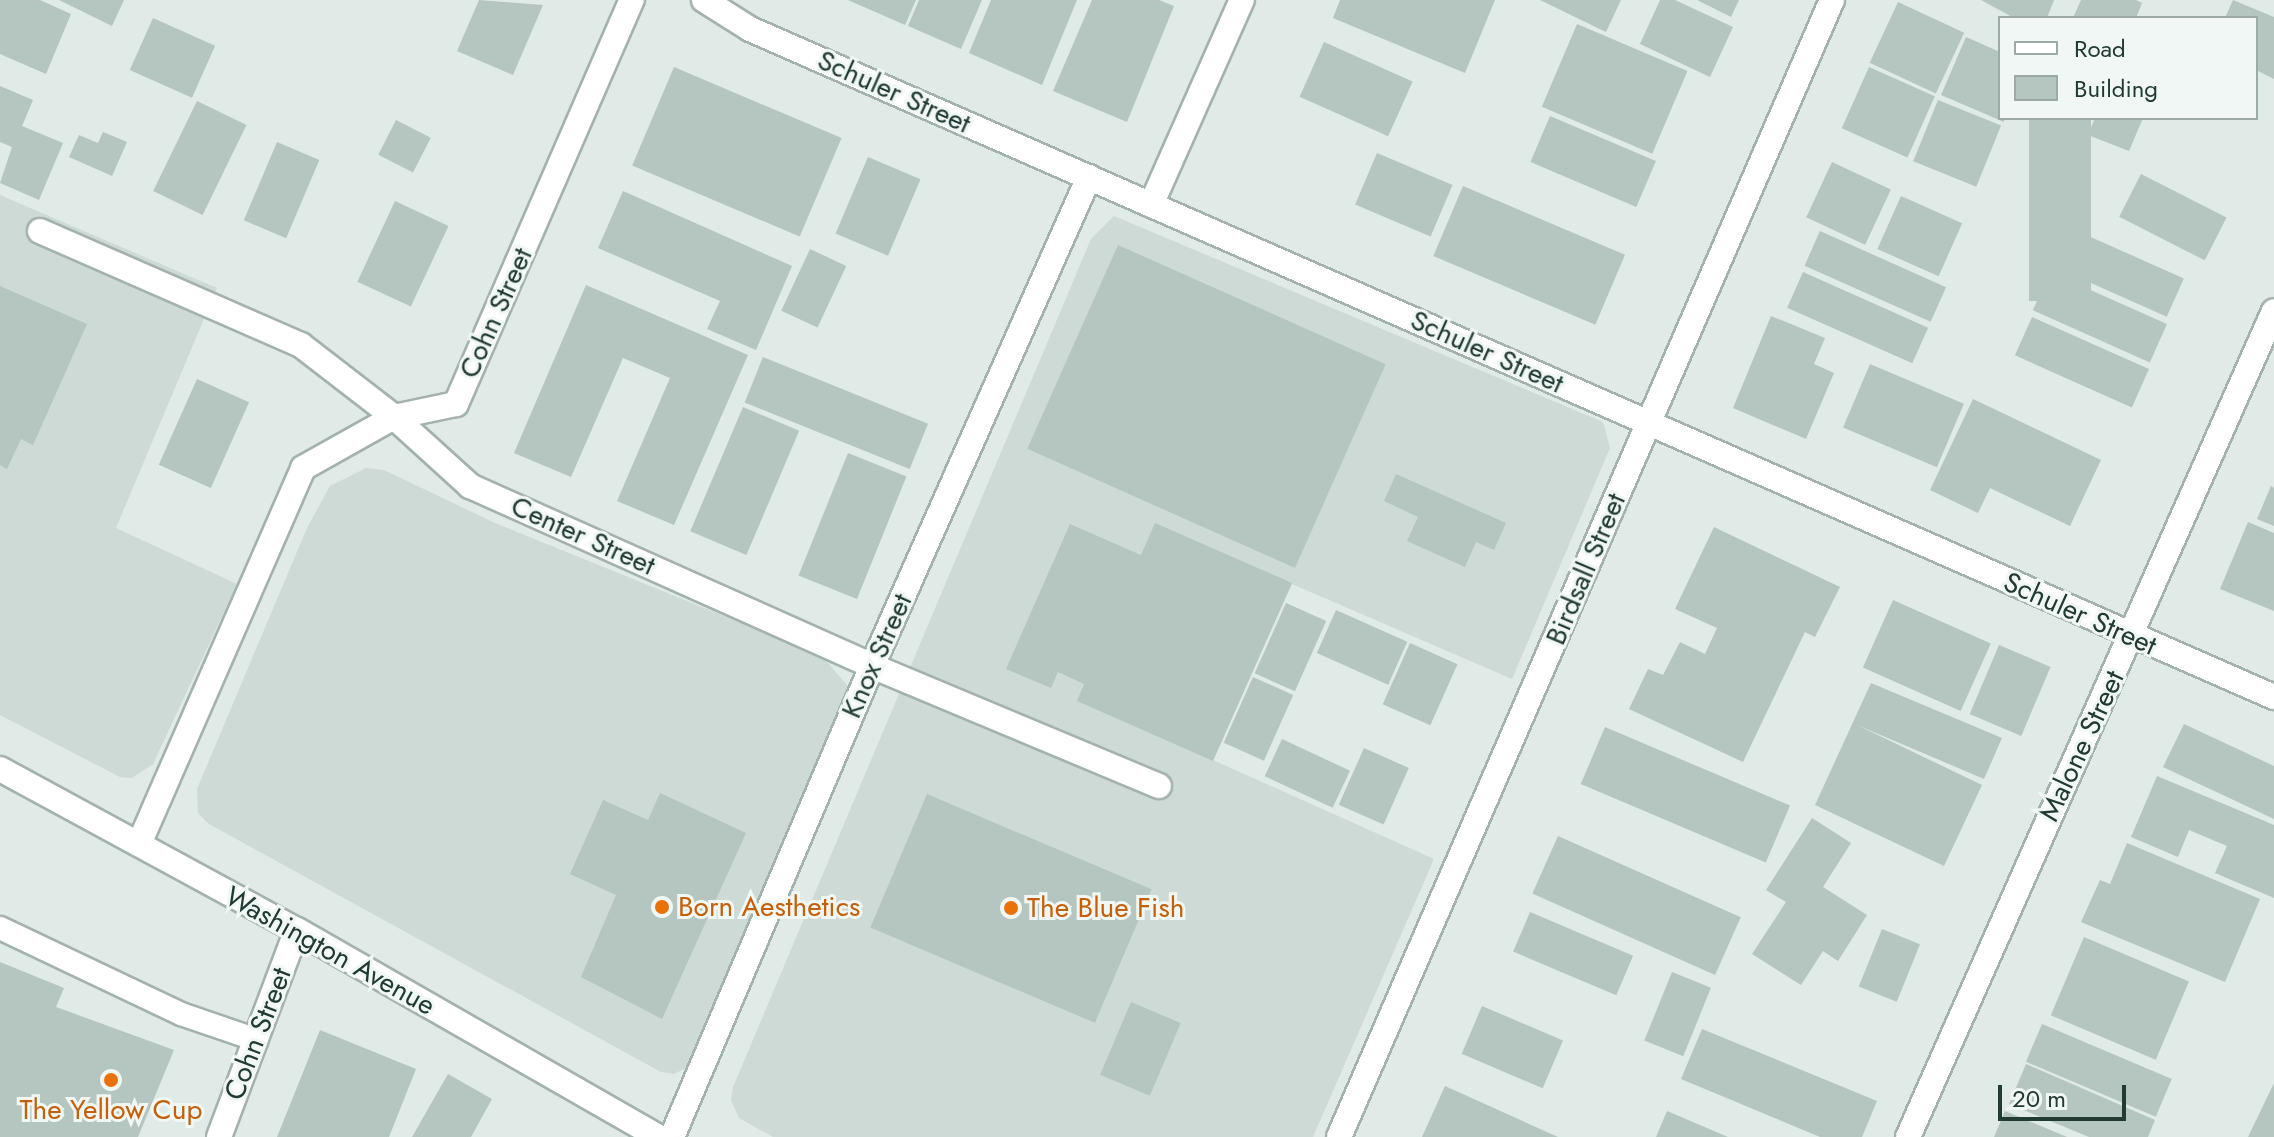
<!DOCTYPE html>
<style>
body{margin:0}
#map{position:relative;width:2274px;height:1137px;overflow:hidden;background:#e0eae6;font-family:Jost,sans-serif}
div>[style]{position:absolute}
.built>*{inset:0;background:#cedad5}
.building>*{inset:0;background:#b5c5bf;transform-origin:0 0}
.roads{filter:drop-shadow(2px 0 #a3b2ad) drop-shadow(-2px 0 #a3b2ad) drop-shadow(0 2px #a3b2ad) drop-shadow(0 -2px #a3b2ad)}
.lane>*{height:22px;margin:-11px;padding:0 11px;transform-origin:11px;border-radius:11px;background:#fff}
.street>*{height:24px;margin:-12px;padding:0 12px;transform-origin:12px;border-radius:12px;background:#fff}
.secondary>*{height:24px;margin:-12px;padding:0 12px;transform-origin:12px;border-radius:12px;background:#fff}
.dots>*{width:22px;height:22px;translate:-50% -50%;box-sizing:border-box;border:4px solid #f0f7f4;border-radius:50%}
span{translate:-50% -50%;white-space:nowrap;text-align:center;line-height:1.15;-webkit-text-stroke:6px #f0f7f4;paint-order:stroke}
.street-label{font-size:28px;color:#213a34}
.food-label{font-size:28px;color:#c56008}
.left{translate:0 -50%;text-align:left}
.legend{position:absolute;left:1998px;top:16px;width:260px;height:104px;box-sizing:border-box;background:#f0f7f4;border:2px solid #9daba7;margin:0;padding:10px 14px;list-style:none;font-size:24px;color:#213a34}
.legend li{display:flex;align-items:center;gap:16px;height:40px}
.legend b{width:40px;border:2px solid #9daba7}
.scale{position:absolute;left:1998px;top:1085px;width:128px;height:36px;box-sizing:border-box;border:4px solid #213a34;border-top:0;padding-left:10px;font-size:24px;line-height:28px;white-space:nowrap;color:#213a34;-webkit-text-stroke:6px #f0f7f4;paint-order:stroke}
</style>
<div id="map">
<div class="built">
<div style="clip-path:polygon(0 195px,217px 288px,116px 528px,237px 584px,153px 764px,132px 778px,120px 777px,0 715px)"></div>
<div style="clip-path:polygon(1114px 216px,1603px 422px,1610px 448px,1512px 679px,1292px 584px,1213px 760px,1434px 859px,1313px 1137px,773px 1137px,739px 1118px,731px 1100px,733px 1087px,1091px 239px)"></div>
<div style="clip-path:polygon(366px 468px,384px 470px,495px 523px,808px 650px,828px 663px,847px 685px,845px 699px,688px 1067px,674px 1074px,661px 1072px,209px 824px,198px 813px,197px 789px,307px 528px,330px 486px)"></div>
</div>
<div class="building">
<div style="clip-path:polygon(0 0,40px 0,71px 14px,46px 74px,0 54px)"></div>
<div style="clip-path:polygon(59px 0,124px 0,112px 26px)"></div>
<div style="clip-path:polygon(479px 0,543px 5px,513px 75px,457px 51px)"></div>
<div style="clip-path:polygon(848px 0,916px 0,905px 25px)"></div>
<div style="clip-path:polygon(919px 0,982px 0,961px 49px,908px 26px)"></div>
<div style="clip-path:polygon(991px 0,1077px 0,1042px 85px,969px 53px)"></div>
<div style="clip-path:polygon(1092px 0,1159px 0,1174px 6px,1127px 122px,1053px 91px)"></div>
<div style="clip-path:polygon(1340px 0,1495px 0,1465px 73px,1333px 18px)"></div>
<div style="clip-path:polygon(1540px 0,1621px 0,1606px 32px)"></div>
<div style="clip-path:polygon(1660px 0,1675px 0,1733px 27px,1710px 77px,1640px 44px)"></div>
<div style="clip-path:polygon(1697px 0,1739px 0,1731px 17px)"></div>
<div style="clip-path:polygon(1981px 0,2054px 0,2047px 18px,2014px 18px)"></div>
<div style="clip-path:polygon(2081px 0,2136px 0,2142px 3px,2136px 18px,2073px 18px)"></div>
<div style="clip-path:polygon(2233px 0,2274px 17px,2274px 79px,2256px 70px,2256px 18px,2225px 18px)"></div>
<div style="left:1898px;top:2px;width:73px;height:67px;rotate:25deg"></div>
<div style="left:153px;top:18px;width:68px;height:57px;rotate:24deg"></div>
<div style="left:1577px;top:24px;width:120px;height:90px;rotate:23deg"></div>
<div style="clip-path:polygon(1966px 37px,2000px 52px,2004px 122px,1941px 95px)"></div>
<div style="left:1324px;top:42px;width:97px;height:60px;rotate:24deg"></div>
<div style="left:674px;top:67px;width:182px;height:107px;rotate:23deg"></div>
<div style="left:1869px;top:67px;width:72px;height:67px;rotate:24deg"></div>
<div style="clip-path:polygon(0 86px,33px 100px,22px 126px,63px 143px,39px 200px,0 183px,12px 147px,0 142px)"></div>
<div style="left:1938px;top:100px;width:68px;height:66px;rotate:22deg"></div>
<div style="left:197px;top:101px;width:55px;height:100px;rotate:26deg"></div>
<div style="left:1550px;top:116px;width:115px;height:50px;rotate:23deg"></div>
<div style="left:2029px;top:118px;width:62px;height:183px"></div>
<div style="clip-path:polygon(2095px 118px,2143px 118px,2129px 151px,2088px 135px)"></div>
<div style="left:396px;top:120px;width:39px;height:39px;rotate:27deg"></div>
<div style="clip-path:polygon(103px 132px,127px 142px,112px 176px,69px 157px,79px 135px,98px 143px)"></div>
<div style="left:277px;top:142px;width:46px;height:85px;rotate:23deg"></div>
<div style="left:1377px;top:153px;width:82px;height:56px;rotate:23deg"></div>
<div style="left:868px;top:157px;width:57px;height:83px;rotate:23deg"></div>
<div style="left:1832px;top:162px;width:65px;height:61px;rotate:25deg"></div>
<div style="left:2141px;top:174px;width:96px;height:48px;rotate:27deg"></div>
<div style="left:1463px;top:186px;width:176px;height:76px;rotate:23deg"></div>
<div style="clip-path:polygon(623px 191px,792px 266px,756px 350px,707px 329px,720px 301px,598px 248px)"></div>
<div style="left:1901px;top:196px;width:67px;height:58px;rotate:24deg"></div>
<div style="left:395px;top:201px;width:59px;height:89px;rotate:25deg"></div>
<div style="left:2066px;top:226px;width:129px;height:42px;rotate:24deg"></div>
<div style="left:1820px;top:231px;width:138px;height:38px;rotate:24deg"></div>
<div style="left:1118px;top:245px;width:293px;height:223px;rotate:24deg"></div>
<div style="left:810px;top:249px;width:40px;height:68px;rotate:25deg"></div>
<div style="left:1803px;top:272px;width:137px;height:39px;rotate:24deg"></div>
<div style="left:2050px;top:272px;width:128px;height:42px;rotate:24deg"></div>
<div style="clip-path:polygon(586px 285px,748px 355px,674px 525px,617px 501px,670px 378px,623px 358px,571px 477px,514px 453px)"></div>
<div style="clip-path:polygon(0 286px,87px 324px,33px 445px,21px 439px,7px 469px,0 465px)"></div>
<div style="clip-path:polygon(1771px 316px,1825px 338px,1814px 364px,1834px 373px,1806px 439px,1733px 408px)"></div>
<div style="left:2032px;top:317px;width:128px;height:42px;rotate:24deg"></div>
<div style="left:763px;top:357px;width:178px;height:49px;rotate:22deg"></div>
<div style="left:1870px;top:364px;width:102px;height:69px;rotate:23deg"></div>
<div style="left:197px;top:379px;width:57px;height:94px;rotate:24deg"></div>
<div style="clip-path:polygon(1973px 399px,2101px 460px,2070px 526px,1990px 488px,1978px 513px,1930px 490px)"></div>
<div style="left:743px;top:407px;width:61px;height:135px;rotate:23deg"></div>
<div style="left:848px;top:453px;width:63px;height:132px;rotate:22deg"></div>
<div style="clip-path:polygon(1396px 474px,1506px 523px,1494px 550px,1476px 542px,1465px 567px,1407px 541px,1418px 517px,1384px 501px)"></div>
<div style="clip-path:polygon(2271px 486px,2274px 488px,2274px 526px,2257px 519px)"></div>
<div style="clip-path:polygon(2248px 522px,2274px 533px,2274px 611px,2220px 589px)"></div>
<div style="clip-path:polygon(1155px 523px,1292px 583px,1213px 761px,1077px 701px,1084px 684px,1058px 672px,1051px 688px,1006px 669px,1070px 524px,1141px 555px)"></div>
<div style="clip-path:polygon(1714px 527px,1840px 587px,1815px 637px,1805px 632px,1743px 762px,1629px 709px,1648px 669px,1663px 675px,1680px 642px,1705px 654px,1717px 628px,1675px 609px)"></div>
<div style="left:1893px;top:600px;width:107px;height:74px;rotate:24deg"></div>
<div style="left:1286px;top:603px;width:44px;height:77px;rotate:24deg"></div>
<div style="left:1336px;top:610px;width:78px;height:47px;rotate:24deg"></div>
<div style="left:1410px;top:643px;width:52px;height:67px;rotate:24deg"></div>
<div style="left:1999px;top:645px;width:56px;height:75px;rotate:23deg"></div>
<div style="left:1253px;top:677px;width:44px;height:72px;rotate:24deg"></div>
<div style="clip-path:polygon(1871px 683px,2002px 738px,1984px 779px,1857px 725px,1982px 785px,1944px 866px,1815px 805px)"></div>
<div style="clip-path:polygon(2184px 724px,2274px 766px,2274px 819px,2163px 767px)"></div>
<div style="left:1605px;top:727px;width:201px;height:62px;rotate:23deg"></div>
<div style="left:1282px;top:739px;width:75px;height:41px;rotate:25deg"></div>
<div style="left:1364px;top:748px;width:49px;height:62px;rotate:24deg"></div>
<div style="clip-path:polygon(2157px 776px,2274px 825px,2274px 898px,2215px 873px,2227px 846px,2189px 830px,2178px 857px,2131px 837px)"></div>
<div style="clip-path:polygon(660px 793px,746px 833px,662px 1019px,581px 977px,616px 895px,570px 874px,603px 800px,648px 820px)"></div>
<div style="left:927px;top:794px;width:244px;height:145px;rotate:23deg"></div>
<div style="clip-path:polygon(1812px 818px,1851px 843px,1823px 887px,1867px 915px,1838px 961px,1823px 951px,1801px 985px,1752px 954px,1786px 902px,1766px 890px)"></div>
<div style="left:1558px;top:836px;width:200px;height:63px;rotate:24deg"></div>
<div style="clip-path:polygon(2127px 843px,2260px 899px,2225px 982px,2081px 922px,2100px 880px,2110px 884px)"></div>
<div style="left:1530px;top:912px;width:112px;height:43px;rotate:23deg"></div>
<div style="left:1882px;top:929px;width:41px;height:62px;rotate:22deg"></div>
<div style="left:2084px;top:937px;width:114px;height:85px;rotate:23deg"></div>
<div style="clip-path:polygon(0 962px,64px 988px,56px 1007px,174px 1050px,138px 1137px,0 1137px)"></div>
<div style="left:1672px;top:972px;width:42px;height:74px;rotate:22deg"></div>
<div style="left:1131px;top:1002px;width:54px;height:79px;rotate:23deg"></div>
<div style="left:1482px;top:1006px;width:88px;height:52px;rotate:23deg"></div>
<div style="left:2042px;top:1024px;width:141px;height:41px;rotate:23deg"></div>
<div style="clip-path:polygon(1702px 1029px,1877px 1101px,1862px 1137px,1820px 1137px,1681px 1079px)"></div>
<div style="clip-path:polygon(320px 1030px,416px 1069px,389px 1137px,277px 1137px)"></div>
<div style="clip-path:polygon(2026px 1064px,2155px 1120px,2148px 1137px,2089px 1137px,2009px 1104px)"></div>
<div style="clip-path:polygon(448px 1074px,492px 1099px,471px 1137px,412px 1137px)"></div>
<div style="clip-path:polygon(2274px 1083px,2274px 1137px,2248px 1137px)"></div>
<div style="clip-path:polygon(1445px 1086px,1558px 1137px,1422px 1137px)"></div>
<div style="clip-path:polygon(1667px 1111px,1728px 1137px,1656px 1137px)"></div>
<div style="clip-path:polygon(2005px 1111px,2067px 1137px,1994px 1137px)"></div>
</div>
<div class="roads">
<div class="lane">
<div style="left:0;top:928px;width:200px;rotate:25.4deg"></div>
<div style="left:181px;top:1014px;width:80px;rotate:18.9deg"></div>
</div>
<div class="street">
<div style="left:704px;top:0;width:54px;rotate:32.2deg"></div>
<div style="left:750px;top:29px;width:1664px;rotate:23.67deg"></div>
<div style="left:1151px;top:205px;width:224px;rotate:-66.1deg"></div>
<div style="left:40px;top:231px;width:285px;rotate:23.6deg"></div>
<div style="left:301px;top:345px;width:118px;rotate:37.7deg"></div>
<div style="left:394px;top:417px;width:103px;rotate:42.2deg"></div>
<div style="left:470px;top:486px;width:440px;rotate:24.1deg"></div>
<div style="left:872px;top:666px;width:311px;rotate:22.7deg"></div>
<div style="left:139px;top:844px;width:410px;rotate:-66.4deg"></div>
<div style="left:303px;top:468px;width:104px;rotate:-29.3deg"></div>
<div style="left:394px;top:417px;width:63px;rotate:-11.8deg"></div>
<div style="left:456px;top:404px;width:441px;rotate:-66.5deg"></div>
<div style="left:219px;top:1137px;width:221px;rotate:-69.4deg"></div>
<div style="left:672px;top:1137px;width:512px;rotate:-66.99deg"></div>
<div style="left:872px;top:666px;width:535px;rotate:-66.07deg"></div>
<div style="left:1339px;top:1137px;width:1239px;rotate:-66.56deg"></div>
<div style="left:1908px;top:1137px;width:903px;rotate:-66.1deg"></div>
</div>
<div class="secondary">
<div style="left:0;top:769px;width:338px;rotate:28.5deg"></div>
<div style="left:297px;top:930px;width:416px;rotate:29.8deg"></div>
</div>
</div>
<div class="dots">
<div style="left:662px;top:907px;background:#e8710a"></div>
<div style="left:1011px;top:908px;background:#e8710a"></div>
<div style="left:111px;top:1080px;background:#e8710a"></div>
</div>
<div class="street-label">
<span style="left:894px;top:92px;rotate:24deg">Schuler Street</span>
<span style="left:496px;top:313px;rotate:-66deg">Cohn Street</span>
<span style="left:1487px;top:352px;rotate:24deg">Schuler Street</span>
<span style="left:583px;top:536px;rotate:24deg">Center Street</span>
<span style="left:1586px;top:569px;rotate:-67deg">Birdsall Street</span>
<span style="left:2080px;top:614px;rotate:24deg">Schuler Street</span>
<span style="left:877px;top:656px;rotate:-66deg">Knox Street</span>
<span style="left:2082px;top:746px;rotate:-65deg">Malone Street</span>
<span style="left:330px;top:951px;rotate:29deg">Washington Avenue</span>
<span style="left:258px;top:1034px;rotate:-69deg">Cohn Street</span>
</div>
<div class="food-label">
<span class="left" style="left:678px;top:907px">Born Aesthetics</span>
<span class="left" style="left:1027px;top:908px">The Blue Fish</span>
<span style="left:111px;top:1110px">The Yellow Cup</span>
</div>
<ul class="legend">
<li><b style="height:10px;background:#fff"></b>Road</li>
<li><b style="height:22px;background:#b5c5bf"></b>Building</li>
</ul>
<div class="scale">20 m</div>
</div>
